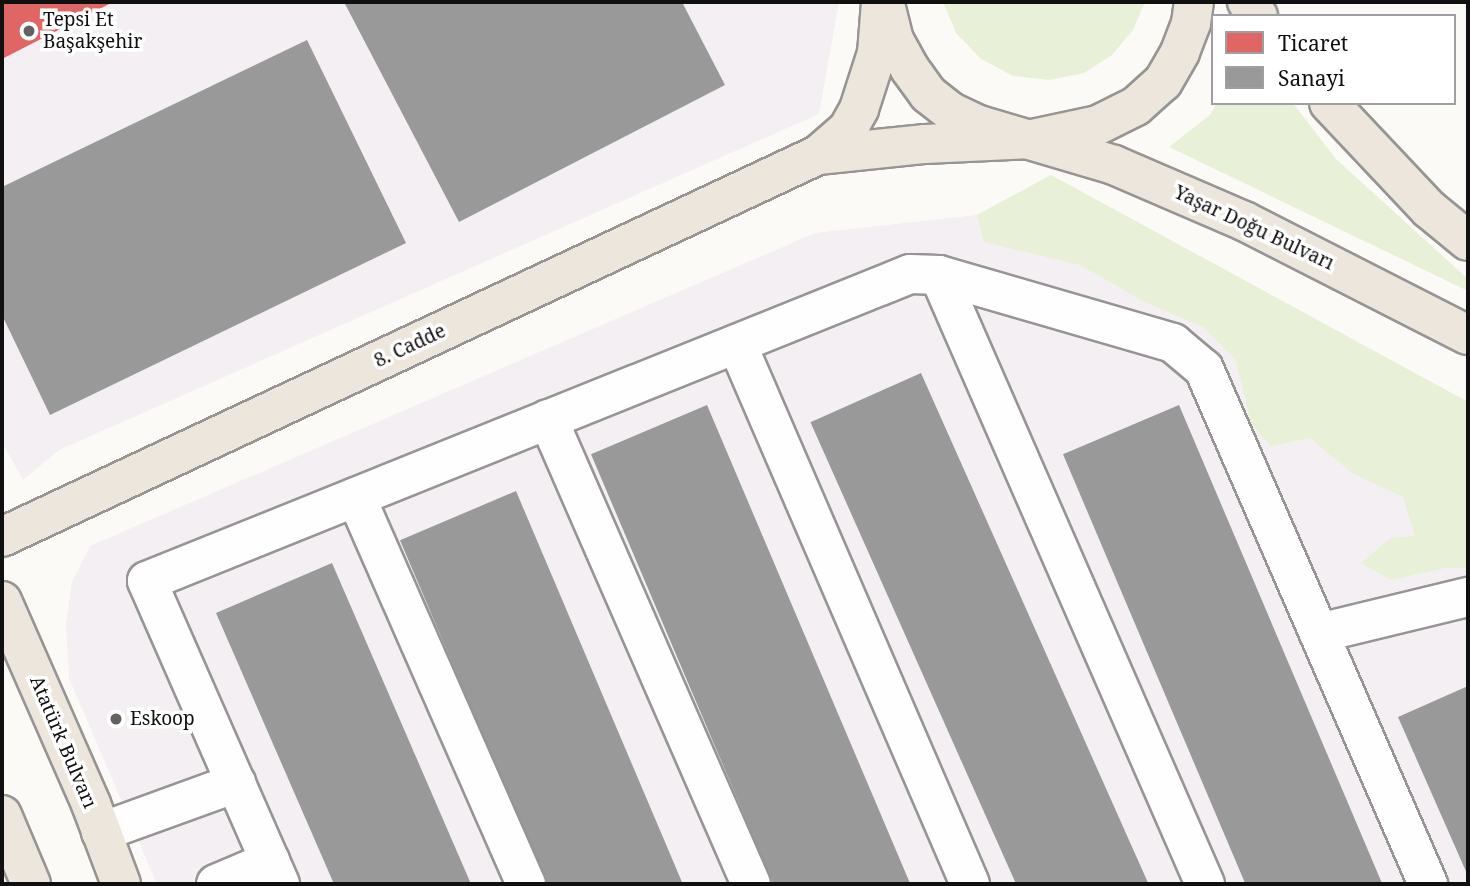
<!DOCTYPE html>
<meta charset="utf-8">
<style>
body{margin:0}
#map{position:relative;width:1470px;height:886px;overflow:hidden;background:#fcfaf6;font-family:"Noto Serif",serif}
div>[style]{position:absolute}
.industrial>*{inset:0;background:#f3eff2}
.green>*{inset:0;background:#e8f0d8}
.shops>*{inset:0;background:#e06666}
.industry>*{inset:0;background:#999;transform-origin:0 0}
.roads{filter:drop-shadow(2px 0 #969594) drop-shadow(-2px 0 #969594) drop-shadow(0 2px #969594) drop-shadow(0 -2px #969594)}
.minor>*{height:38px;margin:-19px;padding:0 19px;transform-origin:19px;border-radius:19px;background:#fffefe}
.major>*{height:38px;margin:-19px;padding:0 19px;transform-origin:19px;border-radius:19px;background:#ece6dc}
.dots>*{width:19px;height:19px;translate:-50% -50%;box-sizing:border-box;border:4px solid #fff;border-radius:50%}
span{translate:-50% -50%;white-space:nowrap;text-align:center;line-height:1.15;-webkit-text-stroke:7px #fff;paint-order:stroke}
.poi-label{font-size:19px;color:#101010}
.left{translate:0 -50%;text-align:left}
.street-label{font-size:19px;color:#101010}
.frame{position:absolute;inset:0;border:4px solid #101010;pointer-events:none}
.legend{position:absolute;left:1211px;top:14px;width:245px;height:91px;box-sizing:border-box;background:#fff;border:2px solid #9f9f9f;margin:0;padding:9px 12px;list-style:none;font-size:21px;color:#101010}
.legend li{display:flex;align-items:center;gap:14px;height:35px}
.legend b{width:35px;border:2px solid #9f9f9f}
</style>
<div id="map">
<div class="industrial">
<div style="clip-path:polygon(2px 2px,839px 2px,819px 114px,59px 450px,23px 480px,2px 442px)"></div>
<div style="clip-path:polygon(1051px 175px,1468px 402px,1468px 884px,157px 884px,69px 678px,66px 624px,72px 582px,90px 546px,815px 233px,977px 215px)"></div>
</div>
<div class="green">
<div style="clip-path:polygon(943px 2px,1145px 2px,1133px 30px,1112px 55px,1084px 73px,1049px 80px,1013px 76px,981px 59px,956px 33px)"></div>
<div style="clip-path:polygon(1217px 103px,1293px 103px,1336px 159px,1468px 279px,1468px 291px,1169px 147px,1210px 115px)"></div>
<div style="clip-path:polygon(1051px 175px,1468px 402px,1468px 568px,1445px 568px,1391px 580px,1361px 563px,1391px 538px,1415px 536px,1403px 497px,1352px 473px,1310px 438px,1271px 446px,1251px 423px,1236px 360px,1203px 327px,1143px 301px,1080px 265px,984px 242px,977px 215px)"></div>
</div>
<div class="shops">
<div style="clip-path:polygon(2px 2px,113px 2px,2px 59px)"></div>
</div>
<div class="industry">
<div style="clip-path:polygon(344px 2px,682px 2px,725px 85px,459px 222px)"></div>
<div style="clip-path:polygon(307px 40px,406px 243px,50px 415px,2px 315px,2px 187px)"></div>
<div style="left:921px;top:373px;width:560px;height:121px;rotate:66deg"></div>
<div style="left:707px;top:405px;width:522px;height:126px;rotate:67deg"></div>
<div style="left:1179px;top:405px;width:522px;height:126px;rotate:67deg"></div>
<div style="left:516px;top:491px;width:428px;height:126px;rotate:67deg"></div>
<div style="clip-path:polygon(332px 563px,471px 884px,334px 884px,216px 613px)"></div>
<div style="clip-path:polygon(1468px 686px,1468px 876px,1398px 717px)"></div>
</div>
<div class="roads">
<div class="minor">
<div style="left:939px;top:275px;width:665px;rotate:66.41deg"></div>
<div style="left:737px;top:344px;width:588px;rotate:66.66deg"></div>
<div style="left:548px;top:419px;width:507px;rotate:66.42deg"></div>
<div style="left:356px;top:497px;width:423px;rotate:66.3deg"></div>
<div style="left:1319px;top:633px;width:153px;rotate:-13.6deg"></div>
<div style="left:101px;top:832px;width:144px;rotate:-19.9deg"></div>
<div style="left:216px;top:884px;width:59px;rotate:-23.1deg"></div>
<div style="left:280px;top:884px;width:331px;rotate:-113.7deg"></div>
<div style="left:147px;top:581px;width:822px;rotate:-21.92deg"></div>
<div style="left:910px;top:274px;width:29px;rotate:2deg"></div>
<div style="left:939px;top:275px;width:244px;rotate:16.2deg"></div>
<div style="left:1173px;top:343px;width:40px;rotate:40deg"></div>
<div style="left:1204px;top:369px;width:562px;rotate:66.49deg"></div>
</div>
<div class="major">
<div style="left:1247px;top:2px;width:18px;rotate:52deg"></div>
<div style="left:886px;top:8px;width:33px;rotate:76deg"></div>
<div style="left:894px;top:40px;width:33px;rotate:61deg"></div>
<div style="left:910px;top:69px;width:31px;rotate:54deg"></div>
<div style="left:928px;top:94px;width:29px;rotate:38deg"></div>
<div style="left:951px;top:112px;width:31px;rotate:25deg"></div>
<div style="left:979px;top:125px;width:141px;rotate:16.5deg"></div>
<div style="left:1114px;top:165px;width:142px;rotate:23.3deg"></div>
<div style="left:1244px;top:221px;width:251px;rotate:27deg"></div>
<div style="left:1329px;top:103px;width:146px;rotate:46.7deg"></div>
<div style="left:1429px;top:209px;width:50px;rotate:39.4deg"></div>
<div style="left:818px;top:155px;width:108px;rotate:-5.9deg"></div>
<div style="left:925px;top:144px;width:107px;rotate:-2.7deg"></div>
<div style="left:1032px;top:139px;width:67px;rotate:-12deg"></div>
<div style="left:1098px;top:125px;width:42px;rotate:-26.6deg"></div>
<div style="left:1136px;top:106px;width:36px;rotate:-42deg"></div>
<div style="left:1163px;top:82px;width:34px;rotate:-60deg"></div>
<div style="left:1180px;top:52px;width:31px;rotate:-69deg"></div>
<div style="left:1191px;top:23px;width:21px;rotate:-82deg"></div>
<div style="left:2px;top:537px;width:901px;rotate:-25.09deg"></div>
<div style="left:818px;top:155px;width:40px;rotate:-41deg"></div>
<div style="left:848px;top:129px;width:23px;rotate:-61deg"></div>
<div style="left:859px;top:109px;width:59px;rotate:-72.2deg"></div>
<div style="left:877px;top:53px;width:51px;rotate:-85.5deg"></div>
<div style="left:2px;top:601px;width:222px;rotate:66.3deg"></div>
<div style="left:91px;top:804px;width:85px;rotate:69.4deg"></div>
<div style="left:2px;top:815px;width:75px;rotate:67.2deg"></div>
</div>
</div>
<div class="dots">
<div style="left:29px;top:31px;background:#636260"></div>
<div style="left:116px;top:719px;background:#636260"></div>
</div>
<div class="poi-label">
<span class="left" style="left:43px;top:31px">Tepsi Et<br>Başakşehir</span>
<span class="left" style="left:130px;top:719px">Eskoop</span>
</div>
<div class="street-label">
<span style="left:1254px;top:228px;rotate:25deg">Yaşar Doğu Bulvarı</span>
<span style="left:410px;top:346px;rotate:-25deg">8. Cadde</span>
<span style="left:63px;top:742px;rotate:67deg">Atatürk Bulvarı</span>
</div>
<div class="frame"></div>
<ul class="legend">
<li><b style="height:19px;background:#e06666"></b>Ticaret</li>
<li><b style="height:19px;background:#999"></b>Sanayi</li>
</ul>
</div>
